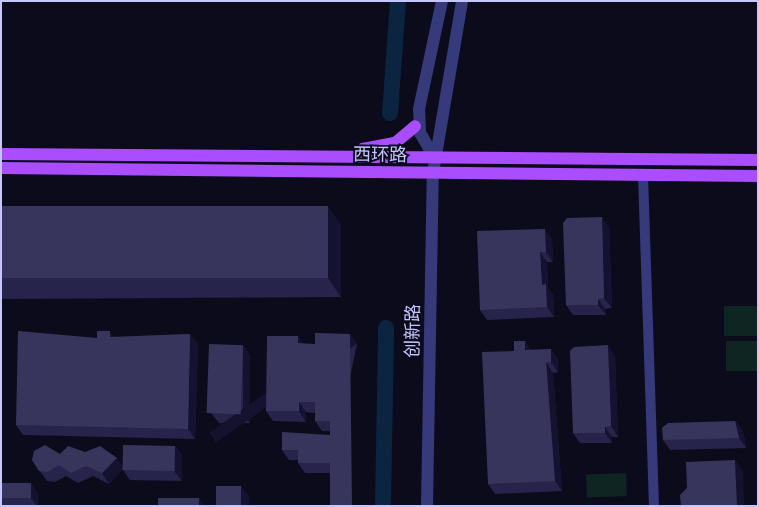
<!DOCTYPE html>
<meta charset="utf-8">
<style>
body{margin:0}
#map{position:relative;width:759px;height:507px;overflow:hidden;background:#0c0b1b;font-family:"IBM Plex Sans","Noto Sans SC",sans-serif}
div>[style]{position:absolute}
.green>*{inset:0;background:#0e2522;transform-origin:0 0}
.river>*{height:16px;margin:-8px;padding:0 8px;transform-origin:8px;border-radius:8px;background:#0b243f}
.minor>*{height:10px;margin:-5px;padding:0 5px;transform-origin:5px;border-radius:5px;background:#363a7b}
.tertiary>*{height:12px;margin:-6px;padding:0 6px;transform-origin:6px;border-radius:6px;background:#363a7b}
.primary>*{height:12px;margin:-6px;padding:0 6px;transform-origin:6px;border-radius:6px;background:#aa4dff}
.wall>*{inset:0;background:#27234a}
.shaded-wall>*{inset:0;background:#15122f;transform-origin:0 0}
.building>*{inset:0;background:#38355d;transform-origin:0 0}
span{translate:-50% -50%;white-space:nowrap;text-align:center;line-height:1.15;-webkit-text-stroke:4px #0c0b1b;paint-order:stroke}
.street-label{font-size:18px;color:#c6c6ff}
.frame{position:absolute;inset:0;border:2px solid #c6c6ff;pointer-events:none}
</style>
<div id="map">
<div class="green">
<div style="left:758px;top:306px;width:30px;height:34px;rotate:90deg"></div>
<div style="left:758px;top:341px;width:30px;height:32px;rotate:90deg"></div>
<div style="left:626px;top:473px;width:23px;height:40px;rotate:88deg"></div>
</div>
<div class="river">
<div style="left:390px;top:113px;width:112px;rotate:-85.9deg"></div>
<div style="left:383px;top:506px;width:178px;rotate:-89deg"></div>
</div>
<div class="minor">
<div style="left:643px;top:175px;width:331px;rotate:88.1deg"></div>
</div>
<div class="tertiary">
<div style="left:434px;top:157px;width:28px;rotate:-120deg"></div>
<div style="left:420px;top:133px;width:24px;rotate:-92deg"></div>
<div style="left:419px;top:109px;width:110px;rotate:-78deg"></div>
<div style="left:427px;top:506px;width:333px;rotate:-89deg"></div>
<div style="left:433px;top:173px;width:174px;rotate:-80.4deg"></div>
</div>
<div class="primary">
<div style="left:1px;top:154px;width:757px;rotate:0.45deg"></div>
<div style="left:358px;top:156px;width:9px;rotate:-54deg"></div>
<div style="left:363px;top:149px;width:33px;rotate:-11deg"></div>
<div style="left:395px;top:143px;width:26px;rotate:-40deg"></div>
<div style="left:1px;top:168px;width:757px;rotate:0.61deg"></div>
</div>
<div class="wall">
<div style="clip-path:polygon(1px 207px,341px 225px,341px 297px,1px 299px)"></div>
<div style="clip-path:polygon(602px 217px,609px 228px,612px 308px,605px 309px,606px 315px,573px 315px,566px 305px)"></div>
<div style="clip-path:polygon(552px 239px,553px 262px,547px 262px,548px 288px,553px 295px,554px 317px,487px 320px,480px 310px)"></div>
<div style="clip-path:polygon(190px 334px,198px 344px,195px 439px,23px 435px,16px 425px,97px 338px)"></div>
<div style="clip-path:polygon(350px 334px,357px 344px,330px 473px,305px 473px,298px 463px,298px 460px,289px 460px,282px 450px,330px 435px,330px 431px,322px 431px,315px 421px,315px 413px,306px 412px,306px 422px,273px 421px,266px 411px,298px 336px,303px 344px,315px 344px)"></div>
<div style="clip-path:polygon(525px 341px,531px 350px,558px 359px,558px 372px,553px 373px,562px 491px,495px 494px,488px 484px)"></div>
<div style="clip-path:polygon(243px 345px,250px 355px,250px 423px,219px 423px,211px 413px)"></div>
<div style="clip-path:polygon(615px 356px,618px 437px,612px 437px,612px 443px,580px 443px,573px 433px)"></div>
<div style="clip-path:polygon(735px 421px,743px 431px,746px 448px,670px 450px,663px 440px)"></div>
<div style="clip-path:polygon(175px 446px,182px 456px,182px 481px,130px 480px,123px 470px,123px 469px,109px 484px,93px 476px,78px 483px,66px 476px,55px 482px,47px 481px,32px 460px,60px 454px,123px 468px)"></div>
<div style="clip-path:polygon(1px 483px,38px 493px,38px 506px,3px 506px,1px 503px)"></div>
</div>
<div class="shaded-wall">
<div style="clip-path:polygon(328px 206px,341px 225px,341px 297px,328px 278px)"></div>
<div style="clip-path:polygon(602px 217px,609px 228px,612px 308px,604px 298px)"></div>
<div style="clip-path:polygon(545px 229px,552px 239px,553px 262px,546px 252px)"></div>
<div style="clip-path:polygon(540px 252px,547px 262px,548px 288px,553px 295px,554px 317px,547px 307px,542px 285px)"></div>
<div style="clip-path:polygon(598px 299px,605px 309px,606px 315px,598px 305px)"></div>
<div style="clip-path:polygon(110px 331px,117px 341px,110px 337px)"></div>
<div style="clip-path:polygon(190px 334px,198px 344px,195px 439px,188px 429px)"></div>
<div style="left:350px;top:334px;width:12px;height:172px;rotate:55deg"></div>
<div style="clip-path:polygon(298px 336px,305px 346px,298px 343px)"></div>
<div style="clip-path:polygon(525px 341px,532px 351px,525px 350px)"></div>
<div style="clip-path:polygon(243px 345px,250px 355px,250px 423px,243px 413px)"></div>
<div style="clip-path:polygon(608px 345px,615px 356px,618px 437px,611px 426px)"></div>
<div style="clip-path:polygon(551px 349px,558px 359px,558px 372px,551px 362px)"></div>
<div style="clip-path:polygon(546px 362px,553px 373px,562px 491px,555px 481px)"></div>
<div style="clip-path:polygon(299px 402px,306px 412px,306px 422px,299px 411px)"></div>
<div style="clip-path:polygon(735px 421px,743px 431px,746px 448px,739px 438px)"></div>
<div style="clip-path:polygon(605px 427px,612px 437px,612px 443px,605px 433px)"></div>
<div style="clip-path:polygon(175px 446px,182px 456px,182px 481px,174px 471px)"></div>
<div style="clip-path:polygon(117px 458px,124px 468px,109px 484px,102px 473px)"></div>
<div style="clip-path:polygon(735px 460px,743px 471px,744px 506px,737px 506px)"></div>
<div style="clip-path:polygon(31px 483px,38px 493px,38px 506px,37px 506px,31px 498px)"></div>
<div style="clip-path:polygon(241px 486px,249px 496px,249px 506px,241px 506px)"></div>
<div style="clip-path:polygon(199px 498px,204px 506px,199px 506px)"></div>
</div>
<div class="building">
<div style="left:328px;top:206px;width:72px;height:327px;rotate:90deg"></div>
<div style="clip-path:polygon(602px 217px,604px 298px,598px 299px,598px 305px,566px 305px,563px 223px,567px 218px)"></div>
<div style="clip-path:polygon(545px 229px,546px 252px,540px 252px,542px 285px,546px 284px,547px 307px,480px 310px,477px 231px)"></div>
<div style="clip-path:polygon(18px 331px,97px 338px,97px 331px,110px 331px,110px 337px,190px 334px,188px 429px,16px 425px)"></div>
<div style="clip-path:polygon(315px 333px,350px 334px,352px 506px,330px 506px,330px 463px,298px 463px,298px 450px,282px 450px,282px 432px,330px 435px,330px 421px,315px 421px,315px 402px,299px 402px,299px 411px,266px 411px,267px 336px,298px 336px,298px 343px,315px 344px)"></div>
<div style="clip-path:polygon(514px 341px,525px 341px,525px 350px,551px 349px,551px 362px,546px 362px,555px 481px,488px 484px,482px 352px,514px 351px)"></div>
<div style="left:209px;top:344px;width:34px;height:69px;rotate:2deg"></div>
<div style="clip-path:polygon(608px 345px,611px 426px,605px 427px,605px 433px,573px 433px,570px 351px,574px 347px)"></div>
<div style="clip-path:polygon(735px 421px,739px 438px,663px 440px,662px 428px,668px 423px)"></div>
<div style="clip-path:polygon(45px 445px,60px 454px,68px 446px,85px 452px,100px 446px,117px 458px,102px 473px,86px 466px,71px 473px,59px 465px,48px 472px,39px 471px,32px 460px,34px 451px)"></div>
<div style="left:123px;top:445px;width:52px;height:25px;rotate:1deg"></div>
<div style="clip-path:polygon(735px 460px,737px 506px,681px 506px,680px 495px,687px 488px,686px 462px)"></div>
<div style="left:1px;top:483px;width:30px;height:15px"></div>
<div style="left:216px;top:486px;width:25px;height:20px"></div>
<div style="left:158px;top:498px;width:41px;height:8px"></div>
</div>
<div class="street-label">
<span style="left:380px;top:155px;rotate:1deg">西环路</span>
<span style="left:413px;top:331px;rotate:-89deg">创新路</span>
</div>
<div class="frame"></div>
</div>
